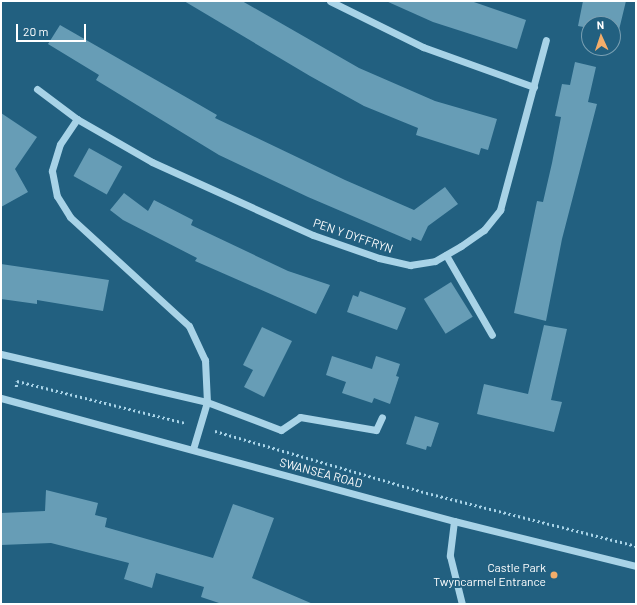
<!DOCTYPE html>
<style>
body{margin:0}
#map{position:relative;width:637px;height:605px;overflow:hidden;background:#226080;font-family:Barlow,sans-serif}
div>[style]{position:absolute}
.building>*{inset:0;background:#679db6;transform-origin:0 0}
.path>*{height:2.5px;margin-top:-1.25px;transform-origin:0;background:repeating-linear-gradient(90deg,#a8d3e7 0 2px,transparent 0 5px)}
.minor>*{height:7px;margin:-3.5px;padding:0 3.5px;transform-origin:3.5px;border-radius:3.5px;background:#a8d3e7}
.dots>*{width:11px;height:11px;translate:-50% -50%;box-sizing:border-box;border:2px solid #226080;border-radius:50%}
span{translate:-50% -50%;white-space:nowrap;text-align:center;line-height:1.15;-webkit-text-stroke:4px #226080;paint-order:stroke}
.street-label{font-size:12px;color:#fff}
.poi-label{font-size:12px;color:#fff}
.right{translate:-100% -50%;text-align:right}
.frame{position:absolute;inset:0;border:2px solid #fff;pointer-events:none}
.north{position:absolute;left:581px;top:16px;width:40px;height:40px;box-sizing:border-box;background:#226080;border:1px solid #7aa0b3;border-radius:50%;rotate:357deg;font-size:11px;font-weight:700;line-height:16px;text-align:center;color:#fff}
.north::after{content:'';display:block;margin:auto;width:14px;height:18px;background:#f3ad6a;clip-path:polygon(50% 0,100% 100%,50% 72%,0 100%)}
.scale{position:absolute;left:16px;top:24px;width:70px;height:18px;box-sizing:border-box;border:2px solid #fff;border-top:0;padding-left:5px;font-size:12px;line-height:14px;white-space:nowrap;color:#fff;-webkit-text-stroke:3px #226080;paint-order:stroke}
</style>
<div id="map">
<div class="building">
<div style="clip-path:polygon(184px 1px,242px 1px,359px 68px,435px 101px,497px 119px,488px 150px,481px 148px,479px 155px,416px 135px,418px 128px,364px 106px,310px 76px)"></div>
<div style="clip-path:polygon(386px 1px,471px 1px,526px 20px,517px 49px,433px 22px)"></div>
<div style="clip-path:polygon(583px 1px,626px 1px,618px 34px,613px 33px,613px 24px,589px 24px,589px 28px,578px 26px)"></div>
<div style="clip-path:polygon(60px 25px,198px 104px,217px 115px,215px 118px,345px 180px,414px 210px,445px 187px,458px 204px,428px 226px,421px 241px,412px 237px,411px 241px,308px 197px,219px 155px,96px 80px,99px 75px,48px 44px)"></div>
<div style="clip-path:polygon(575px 62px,596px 67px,588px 102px,597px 104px,562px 239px,546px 321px,514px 313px,537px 201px,543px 202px,552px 163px,561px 117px,555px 116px,562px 84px,570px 85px)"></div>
<div style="clip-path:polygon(1px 113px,37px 137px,15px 169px,28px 192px,1px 207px)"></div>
<div style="left:89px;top:148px;width:38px;height:32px;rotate:29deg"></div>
<div style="clip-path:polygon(124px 193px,148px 211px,154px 200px,193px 220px,191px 225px,288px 271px,330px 285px,316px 314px,195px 261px,197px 258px,123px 220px,110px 210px)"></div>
<div style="clip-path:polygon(1px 264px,109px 280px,103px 311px,37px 300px,37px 304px,1px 299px)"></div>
<div style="left:451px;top:282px;width:41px;height:32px;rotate:58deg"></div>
<div style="clip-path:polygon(360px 291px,406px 308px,397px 330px,347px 312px,353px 295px,358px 297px)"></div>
<div style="clip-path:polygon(544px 325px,567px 329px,551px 400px,562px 402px,554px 432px,477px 414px,484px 384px,528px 394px)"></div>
<div style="clip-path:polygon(262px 327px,292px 341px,264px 397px,244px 387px,253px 370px,243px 365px)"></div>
<div style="clip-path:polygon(332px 356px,372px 369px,376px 356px,400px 364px,396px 376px,399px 377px,390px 404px,374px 398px,372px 403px,342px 393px,346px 382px,326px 375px)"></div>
<div style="clip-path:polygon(415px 416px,439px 423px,431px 447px,427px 446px,426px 450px,406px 444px)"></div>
<div style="clip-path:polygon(46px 490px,98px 503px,95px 515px,107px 518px,105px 527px,213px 558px,233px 504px,274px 518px,252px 578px,313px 604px,222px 604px,201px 597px,204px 587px,156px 573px,152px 588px,124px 579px,129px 563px,51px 543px,1px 545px,1px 513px,45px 511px)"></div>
</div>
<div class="path">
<div style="left:16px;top:387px;width:6px;rotate:-81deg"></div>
<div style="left:17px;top:381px;width:173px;rotate:14deg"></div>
<div style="left:215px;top:431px;width:225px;rotate:16.3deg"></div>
<div style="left:431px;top:494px;width:211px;rotate:14.2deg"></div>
</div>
<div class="minor">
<div style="left:330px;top:1px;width:104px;rotate:26.3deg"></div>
<div style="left:423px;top:47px;width:118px;rotate:19.8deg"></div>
<div style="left:37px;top:89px;width:50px;rotate:36.9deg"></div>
<div style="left:77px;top:119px;width:86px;rotate:29.8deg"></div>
<div style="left:152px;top:162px;width:177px;rotate:24.4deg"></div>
<div style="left:313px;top:235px;width:70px;rotate:19.2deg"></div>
<div style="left:379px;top:258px;width:32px;rotate:13deg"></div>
<div style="left:410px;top:265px;width:25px;rotate:-9deg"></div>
<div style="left:435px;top:261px;width:30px;rotate:-30deg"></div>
<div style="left:461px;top:246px;width:28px;rotate:-35deg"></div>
<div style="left:484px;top:230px;width:26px;rotate:-51deg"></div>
<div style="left:500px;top:210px;width:176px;rotate:-74.9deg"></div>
<div style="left:77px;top:119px;width:30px;rotate:124deg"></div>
<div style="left:60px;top:144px;width:28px;rotate:107deg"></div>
<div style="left:52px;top:171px;width:25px;rotate:79deg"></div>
<div style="left:57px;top:196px;width:25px;rotate:58deg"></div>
<div style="left:70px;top:217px;width:161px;rotate:42.5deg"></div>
<div style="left:189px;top:326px;width:38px;rotate:65deg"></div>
<div style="left:205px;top:360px;width:42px;rotate:87.3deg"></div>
<div style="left:207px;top:402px;width:49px;rotate:106.6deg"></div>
<div style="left:446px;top:255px;width:92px;rotate:60.1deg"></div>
<div style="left:1px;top:354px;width:212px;rotate:13.1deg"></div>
<div style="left:207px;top:402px;width:79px;rotate:20.7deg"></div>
<div style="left:281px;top:430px;width:23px;rotate:-34deg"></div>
<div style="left:300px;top:417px;width:77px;rotate:9.7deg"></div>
<div style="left:376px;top:430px;width:14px;rotate:-65deg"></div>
<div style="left:1px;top:398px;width:469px;rotate:15.2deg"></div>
<div style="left:454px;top:521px;width:187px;rotate:13.9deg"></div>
<div style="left:454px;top:521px;width:35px;rotate:97deg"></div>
<div style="left:450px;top:556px;width:49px;rotate:76deg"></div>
</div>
<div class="dots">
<div style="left:554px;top:575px;background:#f3ad6a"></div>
</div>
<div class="street-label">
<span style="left:353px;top:236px;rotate:19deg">PEN Y DYFFRYN</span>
<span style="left:321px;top:473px;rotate:15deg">SWANSEA ROAD</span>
</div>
<div class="poi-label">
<span class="right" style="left:546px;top:575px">Castle Park<br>Twyncarmel Entrance</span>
</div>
<div class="frame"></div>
<div class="north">N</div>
<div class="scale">20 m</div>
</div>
